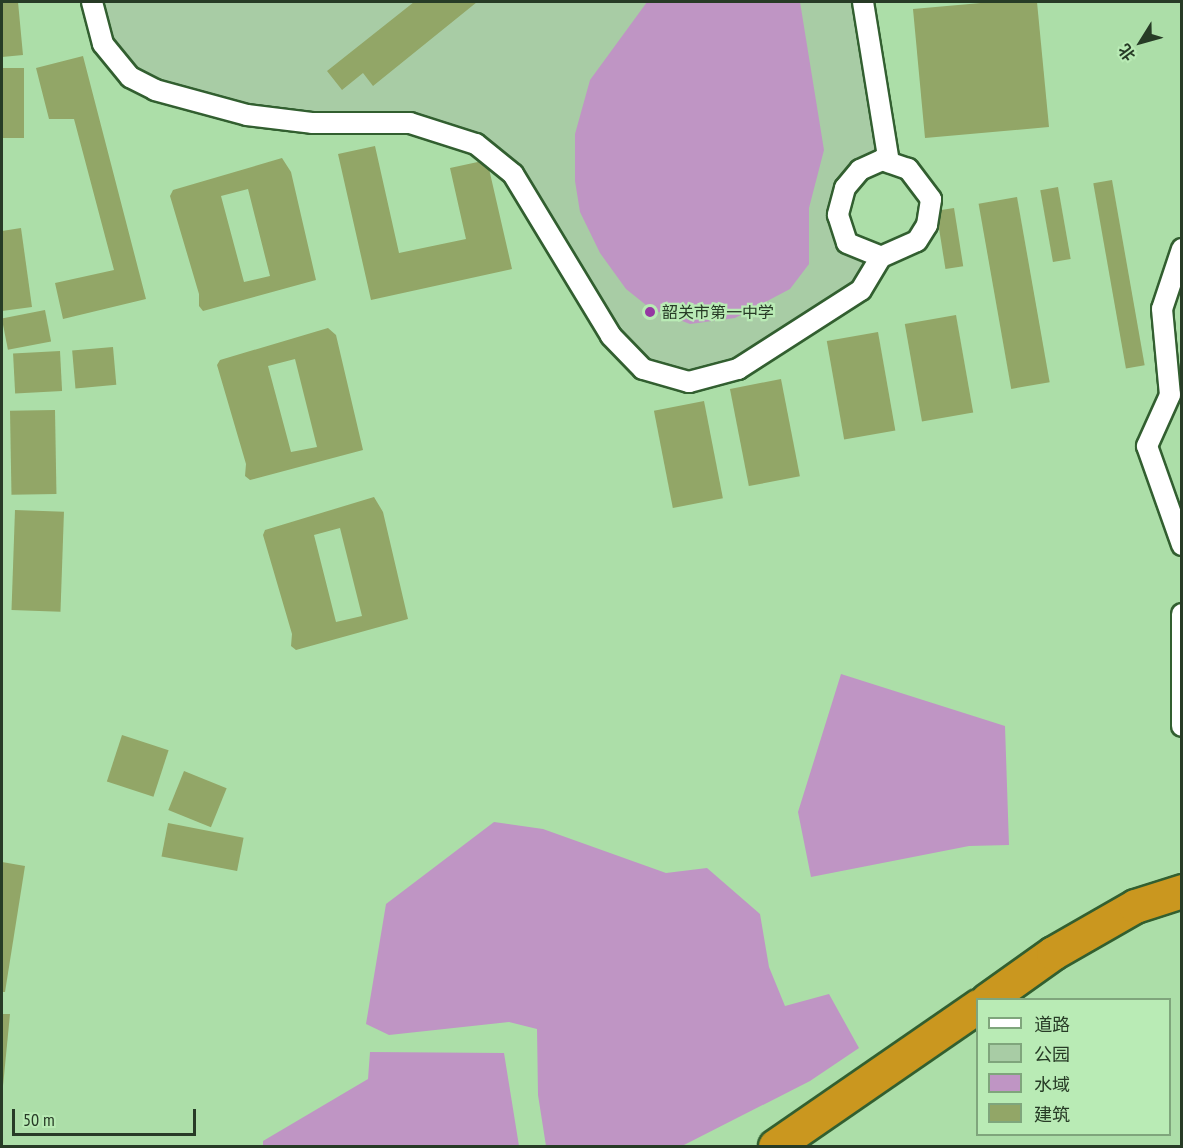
<!DOCTYPE html>
<meta charset="utf-8">
<style>
body{margin:0}
#map{position:relative;width:1183px;height:1148px;overflow:hidden;background:#acdea8;font-family:"PT Sans Narrow","Noto Sans SC",sans-serif}
div>[style]{position:absolute}
.green>*{inset:0;background:#a8cca5}
.water>*{inset:0;background:#bf95c4}
.building>*{inset:0;background:#92a667;transform-origin:0 0}
.roads{filter:drop-shadow(2px 0 #325f30) drop-shadow(-2px 0 #325f30) drop-shadow(0 2px #325f30) drop-shadow(0 -2px #325f30)}
.street>*{height:20px;margin:-10px;padding:0 10px;transform-origin:10px;border-radius:10px;background:#fff}
.highway>*{height:33px;margin:-16.5px;padding:0 16.5px;transform-origin:16.5px;border-radius:16.5px;background:#ca971f}
.dots>*{width:16px;height:16px;translate:-50% -50%;box-sizing:border-box;border:3px solid #b9ebb5;border-radius:50%}
span{translate:-50% -50%;white-space:nowrap;text-align:center;line-height:1.15;-webkit-text-stroke:4.5px #b9ebb5;paint-order:stroke}
.poi-label{font-size:16px;color:#273b26}
.left{translate:0 -50%;text-align:left}
.frame{position:absolute;inset:0;border:3px solid #273b26;pointer-events:none}
.legend{position:absolute;left:976px;top:998px;width:195px;height:138px;box-sizing:border-box;background:#b9ebb5;border:2px solid #7fa57c;margin:0;padding:8px 10px;list-style:none;font-size:18px;color:#273b26}
.legend li{display:flex;align-items:center;gap:12px;height:30px}
.legend b{width:30px;border:2px solid #7fa57c}
.north{position:absolute;left:1111px;top:12px;width:60px;height:60px;-webkit-text-stroke:4px #b9ebb5;paint-order:stroke;rotate:233deg;font-size:16px;font-weight:700;line-height:24px;text-align:center;color:#273b26}
.north::after{content:'';display:block;margin:auto;width:21px;height:27px;background:#273b26;clip-path:polygon(50% 0,100% 100%,50% 72%,0 100%)}
.scale{position:absolute;left:12px;top:1109px;width:184px;height:27px;box-sizing:border-box;border:3px solid #273b26;border-top:0;padding-left:8px;font-size:18px;line-height:21px;white-space:nowrap;color:#273b26;-webkit-text-stroke:4px #b9ebb5;paint-order:stroke}
</style>
<div id="map">
<div class="green">
<div style="clip-path:polygon(92px 2px,863px 2px,889px 162px,845px 188px,847px 243px,881px 257px,861px 290px,787px 341px,689px 382px,643px 369px,533px 209px,476px 144px,410px 123px,312px 123px,130px 77px)"></div>
</div>
<div class="water">
<div style="clip-path:polygon(647px 2px,800px 2px,824px 150px,809px 208px,809px 264px,790px 289px,735px 318px,690px 324px,651px 309px,626px 289px,600px 253px,580px 212px,575px 181px,575px 134px,590px 80px)"></div>
<div style="clip-path:polygon(841px 674px,1005px 726px,1009px 845px,969px 846px,811px 877px,798px 812px)"></div>
<div style="clip-path:polygon(494px 822px,543px 829px,666px 873px,707px 868px,760px 914px,769px 967px,785px 1006px,829px 994px,859px 1048px,810px 1081px,682px 1146px,546px 1146px,538px 1095px,537px 1029px,509px 1022px,389px 1035px,366px 1024px,386px 904px)"></div>
<div style="clip-path:polygon(370px 1052px,504px 1053px,519px 1146px,263px 1146px,263px 1141px,368px 1079px)"></div>
</div>
<div class="building">
<div style="clip-path:polygon(2px 2px,18px 2px,23px 55px,2px 57px)"></div>
<div style="clip-path:polygon(414px 2px,477px 2px,373px 86px,363px 73px,342px 90px,327px 71px)"></div>
<div style="clip-path:polygon(992px 2px,1037px 2px,1049px 127px,925px 138px,913px 9px)"></div>
<div style="clip-path:polygon(83px 56px,146px 299px,63px 319px,55px 283px,114px 270px,74px 119px,49px 119px,36px 68px)"></div>
<div style="left:2px;top:68px;width:22px;height:70px"></div>
<div style="clip-path:polygon(375px 146px,399px 253px,466px 239px,450px 168px,487px 160px,512px 269px,371px 300px,338px 154px)"></div>
<div style="clip-path:polygon(evenodd,282px 158px,291px 172px,316px 280px,203px 311px,199px 306px,199px 294px,170px 196px,173px 190px,282px 158px,248px 189px,270px 276px,244px 282px,221px 196px,248px 189px)"></div>
<div style="left:1112px;top:180px;width:188px;height:19px;rotate:80deg"></div>
<div style="left:1058px;top:187px;width:73px;height:18px;rotate:80deg"></div>
<div style="left:1017px;top:197px;width:188px;height:39px;rotate:80deg"></div>
<div style="left:954px;top:208px;width:59px;height:18px;rotate:81deg"></div>
<div style="clip-path:polygon(21px 228px,32px 307px,2px 311px,2px 231px)"></div>
<div style="left:45px;top:310px;width:32px;height:44px;rotate:79deg"></div>
<div style="left:956px;top:315px;width:99px;height:52px;rotate:80deg"></div>
<div style="clip-path:polygon(evenodd,328px 328px,336px 335px,363px 450px,250px 480px,245px 476px,246px 464px,217px 365px,220px 360px,328px 328px,295px 359px,317px 447px,291px 452px,268px 366px,295px 359px)"></div>
<div style="left:878px;top:332px;width:100px;height:52px;rotate:80deg"></div>
<div style="left:113px;top:347px;width:38px;height:41px;rotate:85deg"></div>
<div style="left:60px;top:351px;width:40px;height:47px;rotate:87deg"></div>
<div style="left:781px;top:379px;width:99px;height:52px;rotate:79deg"></div>
<div style="left:704px;top:401px;width:99px;height:51px;rotate:79deg"></div>
<div style="left:55px;top:410px;width:84px;height:45px;rotate:89deg"></div>
<div style="clip-path:polygon(evenodd,374px 497px,383px 512px,408px 619px,296px 650px,291px 646px,292px 634px,263px 535px,265px 530px,374px 497px,340px 528px,362px 616px,336px 622px,314px 535px,340px 528px)"></div>
<div style="left:15px;top:510px;width:49px;height:100px;rotate:2deg"></div>
<div style="left:122px;top:735px;width:49px;height:49px;rotate:18deg"></div>
<div style="left:184px;top:771px;width:46px;height:42px;rotate:22deg"></div>
<div style="left:168px;top:823px;width:77px;height:34px;rotate:11deg"></div>
<div style="clip-path:polygon(2px 862px,25px 866px,5px 992px,2px 992px)"></div>
<div style="clip-path:polygon(2px 1014px,10px 1014px,3px 1086px,2px 1086px)"></div>
</div>
<div class="roads">
<div class="street">
<div style="left:92px;top:2px;width:43px;rotate:75.3deg"></div>
<div style="left:103px;top:44px;width:43px;rotate:50.7deg"></div>
<div style="left:130px;top:77px;width:28px;rotate:27deg"></div>
<div style="left:155px;top:90px;width:95px;rotate:15.2deg"></div>
<div style="left:247px;top:115px;width:65px;rotate:7deg"></div>
<div style="left:312px;top:123px;width:98px"></div>
<div style="left:410px;top:123px;width:69px;rotate:17.7deg"></div>
<div style="left:476px;top:144px;width:48px;rotate:39deg"></div>
<div style="left:513px;top:174px;width:189px;rotate:58.8deg"></div>
<div style="left:611px;top:336px;width:46px;rotate:45.9deg"></div>
<div style="left:643px;top:369px;width:48px;rotate:15.8deg"></div>
<div style="left:689px;top:382px;width:51px;rotate:-14.9deg"></div>
<div style="left:738px;top:369px;width:146px;rotate:-32.7deg"></div>
<div style="left:861px;top:290px;width:39px;rotate:-59deg"></div>
<div style="left:881px;top:257px;width:39px;rotate:-24deg"></div>
<div style="left:917px;top:241px;width:19px;rotate:-58deg"></div>
<div style="left:927px;top:225px;width:26px;rotate:-81deg"></div>
<div style="left:931px;top:199px;width:38px;rotate:-127deg"></div>
<div style="left:908px;top:169px;width:28px;rotate:-161deg"></div>
<div style="left:882px;top:160px;width:24px;rotate:156deg"></div>
<div style="left:860px;top:170px;width:23px;rotate:130deg"></div>
<div style="left:845px;top:188px;width:28px;rotate:105deg"></div>
<div style="left:838px;top:215px;width:29px;rotate:72deg"></div>
<div style="left:847px;top:243px;width:37px;rotate:22deg"></div>
<div style="left:863px;top:2px;width:162px;rotate:80.8deg"></div>
<div style="left:1182px;top:249px;width:63px;rotate:108.4deg"></div>
<div style="left:1162px;top:309px;width:86px;rotate:84.7deg"></div>
<div style="left:1170px;top:395px;width:56px;rotate:114.3deg"></div>
<div style="left:1147px;top:446px;width:105px;rotate:70.5deg"></div>
<div style="left:1182px;top:614px;width:112px;rotate:90deg"></div>
</div>
<div class="highway">
<div style="left:987px;top:1000px;width:81px;rotate:-35.5deg"></div>
<div style="left:1053px;top:953px;width:95px;rotate:-29.8deg"></div>
<div style="left:1135px;top:906px;width:49px;rotate:-17.7deg"></div>
<div style="left:775px;top:1146px;width:247px;rotate:-34.6deg"></div>
</div>
</div>
<div class="dots">
<div style="left:650px;top:312px;background:#9538a2"></div>
</div>
<div class="poi-label">
<span class="left" style="left:662px;top:312px">韶关市第一中学</span>
</div>
<div class="frame"></div>
<ul class="legend">
<li><b style="height:8px;background:#fff"></b>道路</li>
<li><b style="height:16px;background:#a8cca5"></b>公园</li>
<li><b style="height:16px;background:#bf95c4"></b>水域</li>
<li><b style="height:16px;background:#92a667"></b>建筑</li>
</ul>
<div class="north">北</div>
<div class="scale">50 m</div>
</div>
